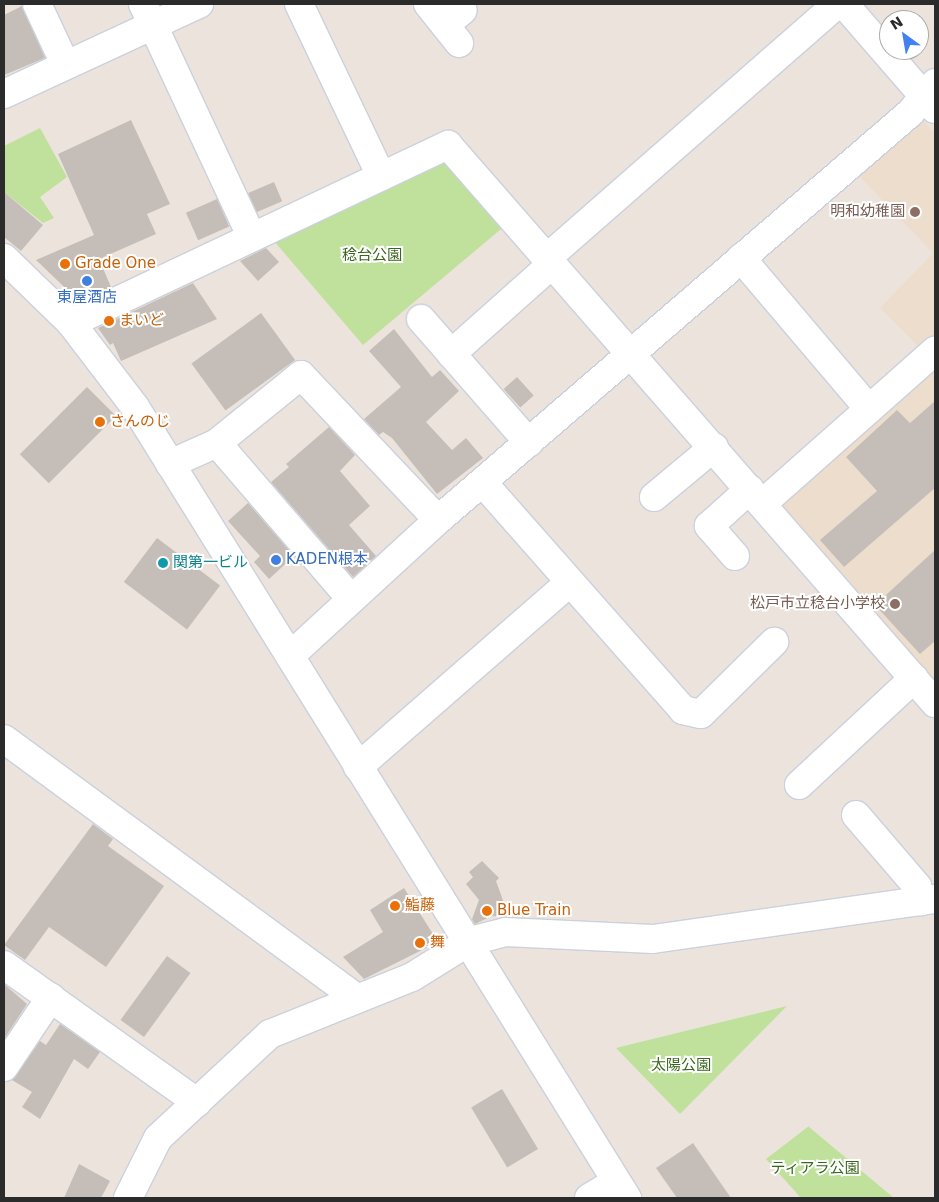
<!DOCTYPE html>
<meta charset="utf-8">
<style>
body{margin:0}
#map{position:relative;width:939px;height:1202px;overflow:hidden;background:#ece3dd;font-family:"DejaVu Sans","Noto Sans JP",sans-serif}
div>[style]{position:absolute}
.education>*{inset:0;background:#edddcd}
.green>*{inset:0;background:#bfe19b}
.building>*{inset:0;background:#c5beb8;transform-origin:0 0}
.roads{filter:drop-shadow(1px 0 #cbd1dc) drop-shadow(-1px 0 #cbd1dc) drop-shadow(0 1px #cbd1dc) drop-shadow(0 -1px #cbd1dc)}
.minor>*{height:28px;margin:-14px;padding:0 14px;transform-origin:14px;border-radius:14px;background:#fff}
.dots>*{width:14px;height:14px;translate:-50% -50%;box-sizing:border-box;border:2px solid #fff;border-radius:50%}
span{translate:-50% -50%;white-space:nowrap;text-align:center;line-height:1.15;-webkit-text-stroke:4px #fff;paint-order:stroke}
.education-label{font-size:15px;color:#785e54}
.right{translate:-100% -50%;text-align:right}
.park-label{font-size:15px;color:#38661c}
.food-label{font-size:15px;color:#c56008}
.left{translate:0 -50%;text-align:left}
.shop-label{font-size:15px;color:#366cbe}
.culture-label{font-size:15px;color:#0d838f}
.frame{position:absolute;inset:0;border:5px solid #2b2b2b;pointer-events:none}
.north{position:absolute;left:879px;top:10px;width:50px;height:50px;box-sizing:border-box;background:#fff;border:1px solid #aaa;border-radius:50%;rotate:328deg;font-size:14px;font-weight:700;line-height:20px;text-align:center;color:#2b2b2b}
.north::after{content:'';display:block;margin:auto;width:18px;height:22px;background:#4281f4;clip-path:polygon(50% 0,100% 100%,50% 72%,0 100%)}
</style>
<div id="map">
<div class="education">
<div style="clip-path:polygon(919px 115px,935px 134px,935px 339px,923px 351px,880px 308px,933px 253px,854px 171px)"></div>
<div style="clip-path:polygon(935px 359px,935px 695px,775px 500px)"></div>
</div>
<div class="green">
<div style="clip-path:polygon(40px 128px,67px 177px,40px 197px,54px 218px,43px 223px,4px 192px,4px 146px)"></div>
<div style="clip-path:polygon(444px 154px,507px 224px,363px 345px,268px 234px)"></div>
<div style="clip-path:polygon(787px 1006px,680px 1114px,616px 1048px)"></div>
<div style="clip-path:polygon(809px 1126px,809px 1127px,894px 1198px,801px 1198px,766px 1159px)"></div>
</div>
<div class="building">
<div style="clip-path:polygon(22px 6px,45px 58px,4px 75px,4px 15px)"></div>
<div style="clip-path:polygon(131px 120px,170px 204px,147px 214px,156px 234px,99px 259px,111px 287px,80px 302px,36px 260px,94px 235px,58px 154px)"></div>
<div style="left:274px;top:182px;width:21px;height:28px;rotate:67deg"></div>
<div style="clip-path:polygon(4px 192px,43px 225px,21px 251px,4px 237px)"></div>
<div style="left:217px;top:199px;width:30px;height:34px;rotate:66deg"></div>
<div style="clip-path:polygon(266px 248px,279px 262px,258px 281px,240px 261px)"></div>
<div style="clip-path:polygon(193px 283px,217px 319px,121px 361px,113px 343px,110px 345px,98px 328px)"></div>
<div style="left:261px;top:313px;width:58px;height:86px;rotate:54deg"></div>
<div style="clip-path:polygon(394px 329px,432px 377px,440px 370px,459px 391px,426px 422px,452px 450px,466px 438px,483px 458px,437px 494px,392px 438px,383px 432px,379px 435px,364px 419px,401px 387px,369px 351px)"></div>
<div style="left:517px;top:377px;width:25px;height:18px;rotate:48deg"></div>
<div style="left:87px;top:387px;width:41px;height:95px;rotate:45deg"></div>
<div style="clip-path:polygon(935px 401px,935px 488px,844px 567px,820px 540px,877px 491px,846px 457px,897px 410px,910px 423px)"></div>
<div style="clip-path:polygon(329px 427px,355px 455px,340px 471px,370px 506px,349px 525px,376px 556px,353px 577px,271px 482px,289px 467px,286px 464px)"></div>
<div style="clip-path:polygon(248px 503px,294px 556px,269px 579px,254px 562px,260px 556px,228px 521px)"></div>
<div style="left:157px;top:538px;width:79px;height:55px;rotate:37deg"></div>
<div style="clip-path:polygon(935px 550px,935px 641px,920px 654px,875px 605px)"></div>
<div style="clip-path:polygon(93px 824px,113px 839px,108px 846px,164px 886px,106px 967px,49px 927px,25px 960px,4px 945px)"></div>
<div style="clip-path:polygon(482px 861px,499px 878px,496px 881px,509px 917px,492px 916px,475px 924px,472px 919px,479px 900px,466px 884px,473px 877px,469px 872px)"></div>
<div style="clip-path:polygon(404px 888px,438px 942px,364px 979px,343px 957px,383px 932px,370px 910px)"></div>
<div style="left:167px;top:956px;width:29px;height:79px;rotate:36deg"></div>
<div style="clip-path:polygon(4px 984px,27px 1004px,4px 1039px)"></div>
<div style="clip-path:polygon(60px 1024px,100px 1052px,88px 1069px,74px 1059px,40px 1119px,22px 1107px,32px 1092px,12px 1080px,40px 1041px,46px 1045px)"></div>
<div style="left:502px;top:1089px;width:70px;height:36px;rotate:59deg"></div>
<div style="clip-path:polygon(693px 1143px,731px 1198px,677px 1198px,656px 1168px)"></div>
<div style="clip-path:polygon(79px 1164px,110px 1181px,101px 1198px,64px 1198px)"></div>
</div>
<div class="roads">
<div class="minor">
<div style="left:37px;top:4px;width:66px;rotate:65deg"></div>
<div style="left:143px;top:4px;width:256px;rotate:65deg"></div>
<div style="left:299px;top:4px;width:191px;rotate:64.5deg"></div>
<div style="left:428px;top:4px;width:50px;rotate:51.5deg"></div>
<div style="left:844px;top:4px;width:139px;rotate:49.1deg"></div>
<div style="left:445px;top:25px;width:23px;rotate:-40deg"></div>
<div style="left:4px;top:94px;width:215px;rotate:-24.8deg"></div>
<div style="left:4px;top:258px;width:93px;rotate:44.1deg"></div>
<div style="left:71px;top:323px;width:106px;rotate:52.7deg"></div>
<div style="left:135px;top:407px;width:932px;rotate:58.12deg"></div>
<div style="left:547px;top:258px;width:386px;rotate:-41.2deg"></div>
<div style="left:741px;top:258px;width:198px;rotate:49.7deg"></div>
<div style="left:421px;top:319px;width:164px;rotate:48.9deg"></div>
<div style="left:71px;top:323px;width:417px;rotate:-25.3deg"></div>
<div style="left:448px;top:145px;width:741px;rotate:48.89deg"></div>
<div style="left:451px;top:354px;width:135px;rotate:-41.7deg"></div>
<div style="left:217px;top:443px;width:206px;rotate:49.3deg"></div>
<div style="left:170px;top:464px;width:51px;rotate:-24.1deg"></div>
<div style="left:217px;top:443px;width:108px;rotate:-39deg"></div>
<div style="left:301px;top:375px;width:199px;rotate:46.6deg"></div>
<div style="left:483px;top:483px;width:303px;rotate:48.6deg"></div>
<div style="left:683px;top:710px;width:18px;rotate:13deg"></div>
<div style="left:701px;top:714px;width:103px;rotate:-44.6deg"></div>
<div style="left:654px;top:497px;width:78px;rotate:-39.8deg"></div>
<div style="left:763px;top:503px;width:230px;rotate:-41.5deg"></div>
<div style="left:735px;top:556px;width:40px;rotate:-131deg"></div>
<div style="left:709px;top:526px;width:55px;rotate:-42.1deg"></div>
<div style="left:290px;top:656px;width:201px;rotate:-42.6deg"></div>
<div style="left:438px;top:520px;width:623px;rotate:-40.77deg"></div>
<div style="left:910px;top:113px;width:39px;rotate:-50deg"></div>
<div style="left:4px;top:739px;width:437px;rotate:36.3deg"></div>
<div style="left:358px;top:767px;width:280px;rotate:-41.1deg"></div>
<div style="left:799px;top:785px;width:157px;rotate:-42.9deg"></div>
<div style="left:856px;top:815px;width:94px;rotate:49.3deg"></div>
<div style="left:917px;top:886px;width:16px;rotate:76deg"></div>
<div style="left:4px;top:965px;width:237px;rotate:35.4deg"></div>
<div style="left:4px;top:1067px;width:84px;rotate:-56.1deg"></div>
<div style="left:128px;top:1198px;width:67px;rotate:-63.4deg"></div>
<div style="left:158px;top:1138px;width:153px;rotate:-42.9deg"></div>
<div style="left:270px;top:1034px;width:153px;rotate:-21.9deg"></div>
<div style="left:412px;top:977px;width:68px;rotate:-31.8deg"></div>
<div style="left:470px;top:941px;width:36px;rotate:-14deg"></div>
<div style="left:505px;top:932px;width:148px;rotate:2.7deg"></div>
<div style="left:653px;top:939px;width:285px;rotate:-8.1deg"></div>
<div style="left:589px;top:1198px;width:31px;rotate:-31deg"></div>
</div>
</div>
<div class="dots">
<div style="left:915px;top:212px;background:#8d6e63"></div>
<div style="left:65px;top:264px;background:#e8710a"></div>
<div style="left:87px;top:281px;background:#3f7fe0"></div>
<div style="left:109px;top:321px;background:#e8710a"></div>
<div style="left:100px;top:422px;background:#e8710a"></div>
<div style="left:276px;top:560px;background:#3f7fe0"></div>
<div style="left:163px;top:563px;background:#0f9aa8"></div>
<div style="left:895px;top:604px;background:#8d6e63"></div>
<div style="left:395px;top:906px;background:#e8710a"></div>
<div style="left:487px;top:911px;background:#e8710a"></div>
<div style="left:420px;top:943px;background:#e8710a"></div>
</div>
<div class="education-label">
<span class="right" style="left:905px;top:212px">明和幼稚園</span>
<span class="right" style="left:885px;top:604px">松戸市立稔台小学校</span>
</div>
<div class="park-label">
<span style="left:372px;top:256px">稔台公園</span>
<span style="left:681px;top:1066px">太陽公園</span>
<span style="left:815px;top:1169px">ティアラ公園</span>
</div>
<div class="food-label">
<span class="left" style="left:75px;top:264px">Grade One</span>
<span class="left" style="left:119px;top:321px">まいど</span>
<span class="left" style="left:110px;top:422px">さんのじ</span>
<span class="left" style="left:405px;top:906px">鮨藤</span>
<span class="left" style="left:497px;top:911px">Blue Train</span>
<span class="left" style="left:430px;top:943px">舞</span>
</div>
<div class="shop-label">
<span style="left:87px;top:298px">東屋酒店</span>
<span class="left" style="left:286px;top:560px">KADEN根本</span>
</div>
<div class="culture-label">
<span class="left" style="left:173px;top:563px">関第一ビル</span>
</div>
<div class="frame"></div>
<div class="north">N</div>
</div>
